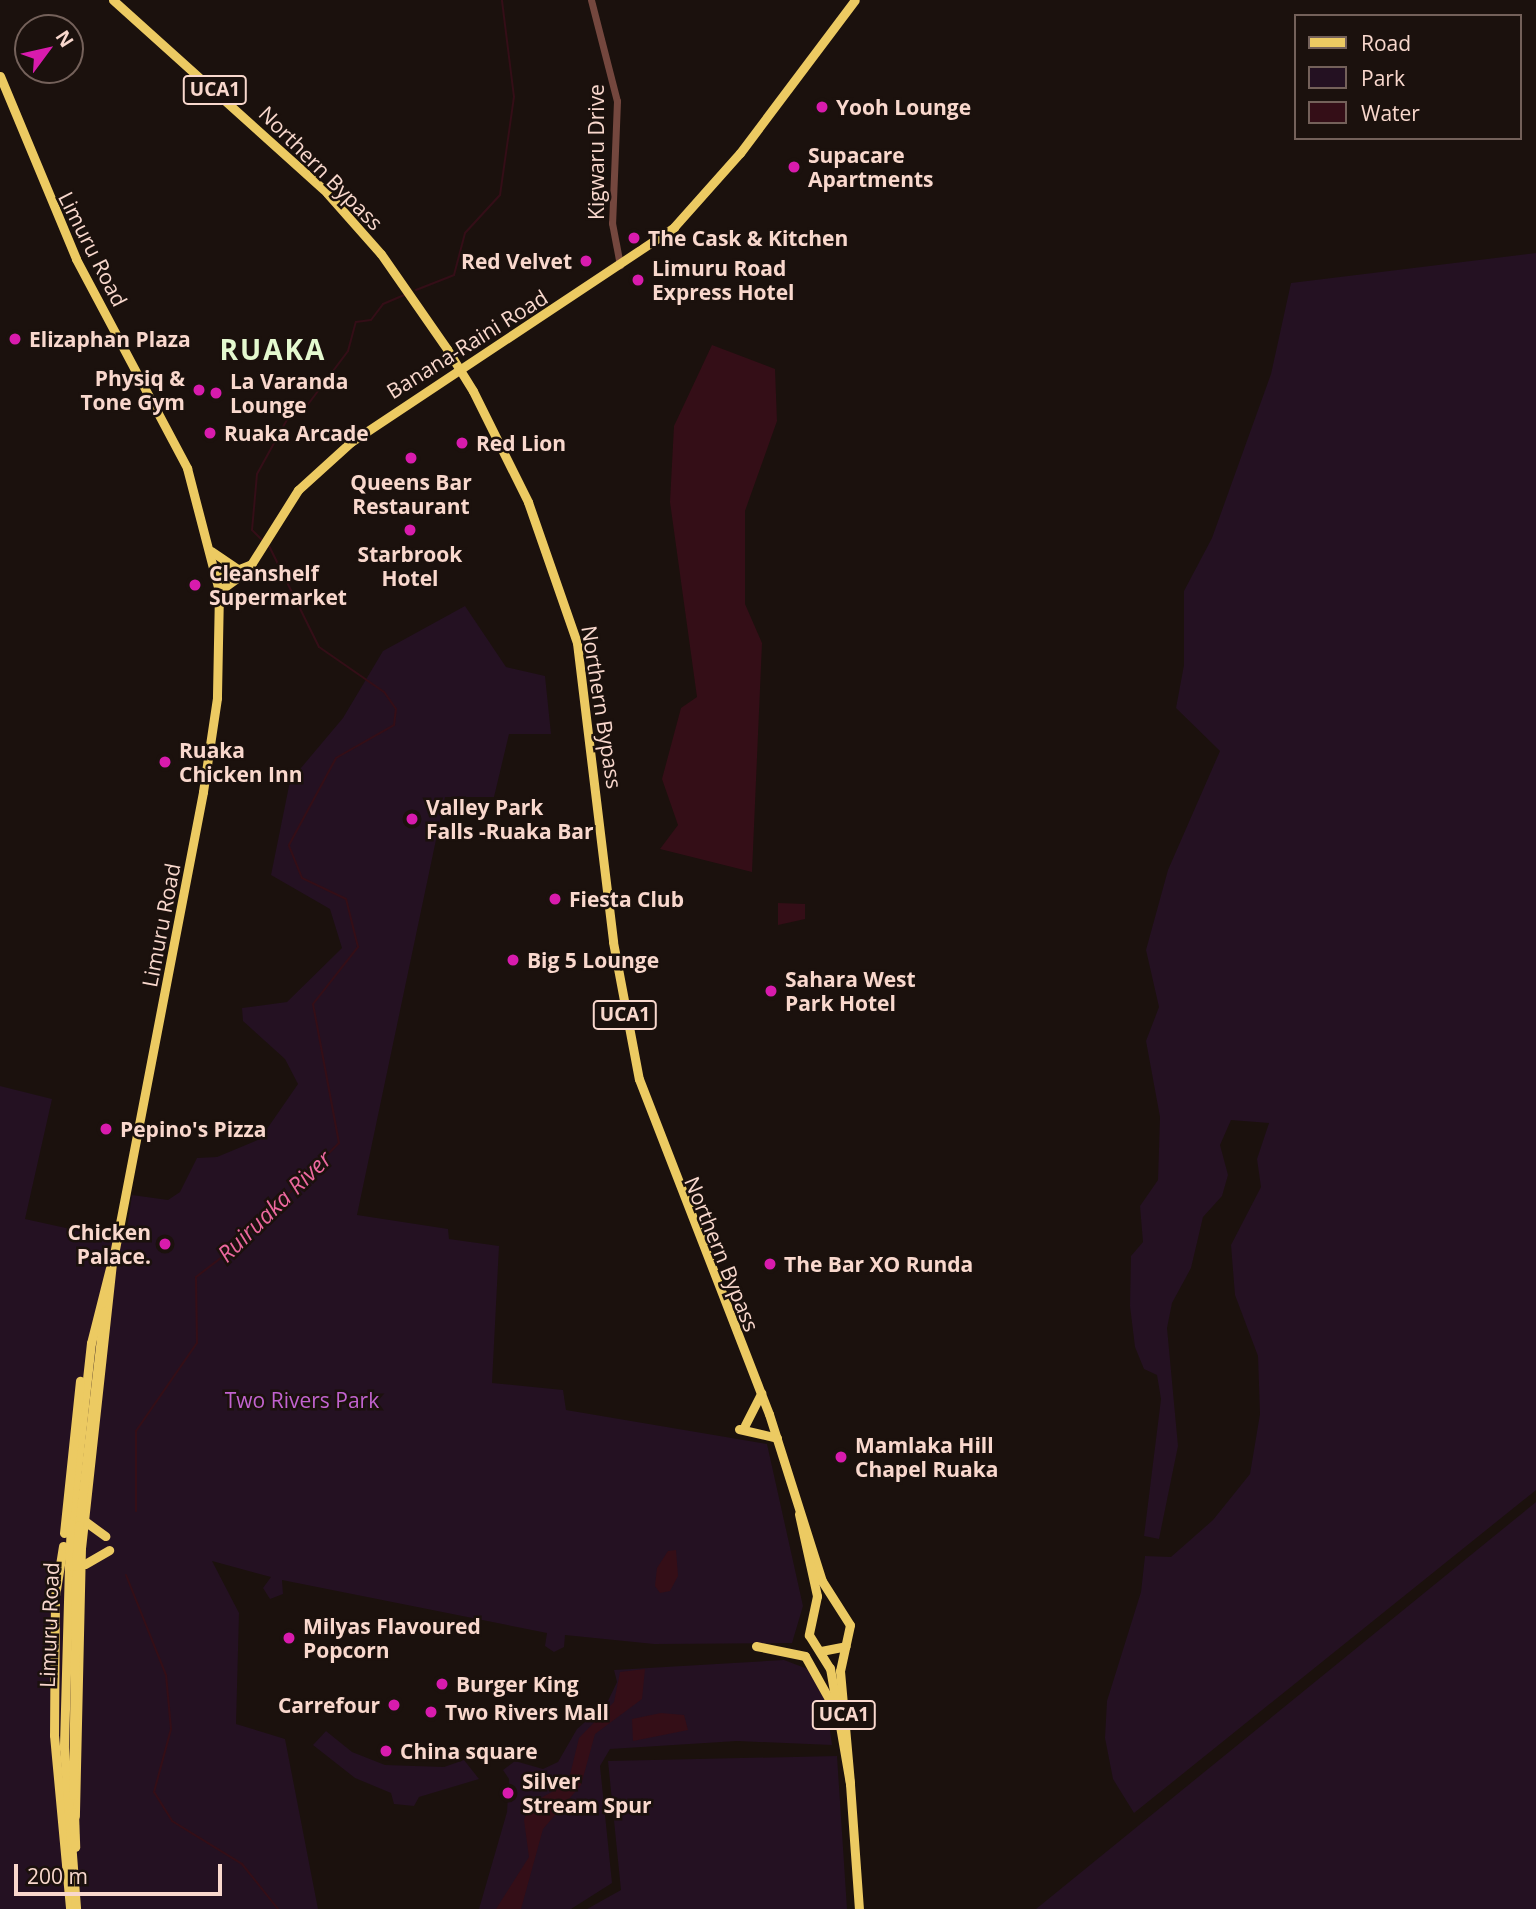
<!DOCTYPE html>
<style>
body{margin:0}
#map{position:relative;width:1536px;height:1909px;overflow:hidden;background:#1b110d;font-family:"Open Sans",sans-serif}
div>[style]{position:absolute}
.green>*{inset:0;background:#241122}
.water>*{inset:0;background:#340e17}
.stream>*{height:2px;margin:-1px;padding:0 1px;transform-origin:1px;border-radius:1px;background:#340e17}
.minor>*{height:7px;margin:-3.5px;padding:0 3.5px;transform-origin:3.5px;border-radius:3.5px;background:#74473e}
.major>*{height:9px;margin:-4.5px;padding:0 4.5px;transform-origin:4.5px;border-radius:4.5px;background:#ecca62}
.major-bridge>*{height:9px;margin:-4.5px;padding:0 4.5px;transform-origin:4.5px;border-radius:4.5px;background:#ecca62}
.dots>*{width:19px;height:19px;translate:-50% -50%;box-sizing:border-box;border:4px solid #1b110d;border-radius:50%}
span{translate:-50% -50%;white-space:nowrap;text-align:center;line-height:1.15;-webkit-text-stroke:5px #1b110d;paint-order:stroke}
.shield-label span{padding:2px 5px;background:#1b110d;border:2px solid;border-radius:5px;-webkit-text-stroke-width:0}
.shield-label{font-size:19px;color:#f9d8cd;font-weight:700}
.poi-label{font-size:21px;color:#f9d8cd;font-weight:700}
.left{translate:0 -50%;text-align:left}
.right{translate:-100% -50%;text-align:right}
.street-label{font-size:21px;color:#f9d8cd}
.park-label{font-size:21px;color:#c263cf}
.water-label{font-size:23px;color:#ec689e;font-style:italic}
.district-label{font-size:28px;color:#e4f9cf;font-weight:700;letter-spacing:2px}
.legend{position:absolute;left:1294px;top:14px;width:228px;height:126px;box-sizing:border-box;background:#1b110d;border:2px solid #74615a;margin:0;padding:9px 12px;list-style:none;font-size:21px;color:#f9d8cd}
.legend li{display:flex;align-items:center;gap:14px;height:35px}
.legend b{width:35px;border:2px solid #74615a}
.north{position:absolute;left:14px;top:14px;width:70px;height:70px;box-sizing:border-box;background:#1b110d;border:2px solid #74615a;border-radius:50%;rotate:57deg;font-size:19px;font-weight:700;line-height:28px;text-align:center;color:#f9d8cd}
.north::after{content:'';display:block;margin:auto;width:24px;height:32px;background:#d81bad;clip-path:polygon(50% 0,100% 100%,50% 72%,0 100%)}
.scale{position:absolute;left:14px;top:1864px;width:208px;height:32px;box-sizing:border-box;border:4px solid #f9d8cd;border-top:0;padding-left:9px;font-size:21px;line-height:24px;white-space:nowrap;color:#f9d8cd;-webkit-text-stroke:5px #1b110d;paint-order:stroke}
</style>
<div id="map">
<div class="green">
<div style="clip-path:polygon(1536px 253px,1536px 1490px,1134px 1813px,1113px 1779px,1105px 1738px,1107px 1701px,1141px 1592px,1145px 1556px,1171px 1557px,1213px 1520px,1250px 1474px,1260px 1414px,1258px 1356px,1235px 1295px,1231px 1245px,1261px 1187px,1257px 1159px,1269px 1123px,1231px 1120px,1220px 1145px,1228px 1175px,1222px 1196px,1203px 1217px,1191px 1268px,1172px 1303px,1167px 1328px,1178px 1446px,1159px 1539px,1144px 1536px,1161px 1399px,1157px 1375px,1144px 1369px,1135px 1347px,1130px 1306px,1131px 1256px,1143px 1242px,1140px 1206px,1158px 1180px,1160px 1117px,1146px 1041px,1159px 1007px,1146px 950px,1168px 870px,1220px 751px,1176px 708px,1184px 665px,1184px 591px,1212px 538px,1271px 374px,1291px 283px)"></div>
<div style="clip-path:polygon(465px 606px,506px 667px,545px 676px,551px 734px,509px 734px,494px 797px,445px 797px,357px 1215px,448px 1229px,449px 1239px,499px 1246px,492px 1383px,563px 1390px,566px 1410px,767px 1444px,803px 1606px,792px 1643px,654px 1644px,565px 1635px,564px 1647px,554px 1652px,545px 1646px,547px 1633px,282px 1580px,283px 1594px,270px 1599px,263px 1588px,271px 1577px,212px 1561px,239px 1613px,236px 1724px,285px 1739px,318px 1909px,0 1909px,0 1086px,52px 1099px,25px 1219px,125px 1241px,132px 1195px,168px 1200px,180px 1192px,197px 1158px,217px 1157px,260px 1139px,298px 1084px,285px 1059px,243px 1021px,242px 1008px,287px 1002px,342px 948px,330px 909px,271px 875px,290px 781px,343px 718px,383px 651px)"></div>
<div style="clip-path:polygon(1536px 1502px,1536px 1909px,1036px 1909px)"></div>
<div style="clip-path:polygon(784px 1660px,813px 1671px,825px 1695px,832px 1745px,737px 1741px,610px 1749px,600px 1766px,612px 1883px,571px 1909px,479px 1909px,507px 1812px,509px 1779px,503px 1770px,515px 1761px,543px 1769px,558px 1762px,577px 1729px,607px 1703px,617px 1682px,614px 1670px)"></div>
<div style="clip-path:polygon(326px 1731px,352px 1752px,385px 1765px,444px 1767px,464px 1760px,479px 1779px,419px 1797px,414px 1806px,394px 1804px,391px 1793px,355px 1778px,313px 1745px)"></div>
<div style="clip-path:polygon(837px 1756px,847px 1909px,587px 1909px,621px 1890px,608px 1761px)"></div>
</div>
<div class="water">
<div style="clip-path:polygon(712px 345px,775px 369px,777px 421px,745px 511px,745px 604px,762px 643px,752px 872px,660px 849px,678px 825px,662px 779px,681px 708px,697px 697px,670px 502px,674px 426px)"></div>
<div style="clip-path:polygon(778px 903px,805px 904px,805px 919px,778px 925px)"></div>
<div style="clip-path:polygon(676px 1550px,678px 1576px,670px 1591px,660px 1593px,655px 1586px,657px 1568px,668px 1551px)"></div>
<div style="clip-path:polygon(645px 1669px,642px 1699px,595px 1734px,581px 1785px,543px 1829px,521px 1909px,496px 1909px,529px 1857px,524px 1820px,530px 1804px,568px 1783px,579px 1738px,614px 1702px,620px 1672px)"></div>
<div style="clip-path:polygon(661px 1713px,684px 1715px,688px 1730px,633px 1741px,632px 1719px)"></div>
</div>
<div class="stream">
<div style="left:416px;top:290px;width:41px;rotate:-21.5deg"></div>
<div style="left:454px;top:275px;width:43px;rotate:-75.3deg"></div>
<div style="left:465px;top:233px;width:52px;rotate:-47.4deg"></div>
<div style="left:500px;top:195px;width:99px;rotate:-81.9deg"></div>
<div style="left:514px;top:97px;width:98px;rotate:-97.1deg"></div>
<div style="left:262px;top:540px;width:14px;rotate:-135deg"></div>
<div style="left:252px;top:530px;width:56px;rotate:-84.9deg"></div>
<div style="left:257px;top:474px;width:66px;rotate:-61.1deg"></div>
<div style="left:289px;top:416px;width:15px;rotate:-20deg"></div>
<div style="left:303px;top:411px;width:75px;rotate:-53.1deg"></div>
<div style="left:348px;top:351px;width:30px;rotate:-75deg"></div>
<div style="left:356px;top:322px;width:15px;rotate:-8deg"></div>
<div style="left:371px;top:320px;width:20px;rotate:-53deg"></div>
<div style="left:383px;top:304px;width:23px;rotate:-23deg"></div>
<div style="left:136px;top:1511px;width:80px;rotate:-90deg"></div>
<div style="left:136px;top:1431px;width:107px;rotate:-55.3deg"></div>
<div style="left:197px;top:1343px;width:66px;rotate:-90.9deg"></div>
<div style="left:196px;top:1277px;width:54px;rotate:-37.5deg"></div>
<div style="left:239px;top:1244px;width:142px;rotate:-45.3deg"></div>
<div style="left:339px;top:1143px;width:141px;rotate:-100.6deg"></div>
<div style="left:313px;top:1004px;width:73px;rotate:-51.7deg"></div>
<div style="left:358px;top:947px;width:49px;rotate:-104deg"></div>
<div style="left:346px;top:899px;width:49px;rotate:-154.5deg"></div>
<div style="left:302px;top:878px;width:35px;rotate:-112deg"></div>
<div style="left:289px;top:845px;width:99px;rotate:-61.6deg"></div>
<div style="left:336px;top:758px;width:67px;rotate:-29.6deg"></div>
<div style="left:394px;top:725px;width:16px;rotate:-83deg"></div>
<div style="left:396px;top:709px;width:21px;rotate:-125deg"></div>
<div style="left:384px;top:692px;width:79px;rotate:-145.3deg"></div>
<div style="left:319px;top:647px;width:113px;rotate:-116.3deg"></div>
<div style="left:126px;top:1575px;width:108px;rotate:68.2deg"></div>
<div style="left:166px;top:1675px;width:54px;rotate:84.7deg"></div>
<div style="left:171px;top:1729px;width:65px;rotate:105.1deg"></div>
<div style="left:154px;top:1792px;width:34px;rotate:58deg"></div>
<div style="left:172px;top:1821px;width:82px;rotate:31.6deg"></div>
<div style="left:242px;top:1864px;width:58px;rotate:51.3deg"></div>
</div>
<div class="minor">
<div style="left:591px;top:0;width:104px;rotate:75.6deg"></div>
<div style="left:617px;top:101px;width:122px;rotate:92.3deg"></div>
<div style="left:612px;top:223px;width:43px;rotate:79.2deg"></div>
</div>
<div class="major">
<div style="left:113px;top:0;width:288px;rotate:42deg"></div>
<div style="left:327px;top:193px;width:81px;rotate:48.5deg"></div>
<div style="left:381px;top:254px;width:116px;rotate:55.2deg"></div>
<div style="left:0;top:76px;width:198px;rotate:67.4deg"></div>
<div style="left:76px;top:259px;width:237px;rotate:62deg"></div>
<div style="left:187px;top:468px;width:127px;rotate:75.4deg"></div>
<div style="left:219px;top:591px;width:107px;rotate:91.1deg"></div>
<div style="left:217px;top:698px;width:95px;rotate:98.5deg"></div>
<div style="left:203px;top:792px;width:480px;rotate:100.9deg"></div>
<div style="left:112px;top:1263px;width:286px;rotate:96.2deg"></div>
<div style="left:81px;top:1547px;width:269px;rotate:91.3deg"></div>
<div style="left:473px;top:391px;width:124px;rotate:63.6deg"></div>
<div style="left:528px;top:502px;width:149px;rotate:70.8deg"></div>
<div style="left:577px;top:643px;width:301px;rotate:83.1deg"></div>
<div style="left:613px;top:942px;width:139px;rotate:79.3deg"></div>
<div style="left:639px;top:1079px;width:359px;rotate:68.8deg"></div>
<div style="left:769px;top:1414px;width:175px;rotate:72.4deg"></div>
<div style="left:822px;top:1581px;width:52px;rotate:57.5deg"></div>
<div style="left:850px;top:1625px;width:47px;rotate:102.3deg"></div>
<div style="left:840px;top:1671px;width:113px;rotate:84.9deg"></div>
<div style="left:211px;top:551px;width:32px;rotate:34deg"></div>
<div style="left:217px;top:578px;width:37px;rotate:-22deg"></div>
<div style="left:219px;top:591px;width:34px;rotate:-36deg"></div>
<div style="left:247px;top:571px;width:96px;rotate:-57.8deg"></div>
<div style="left:298px;top:490px;width:72px;rotate:-42.2deg"></div>
<div style="left:351px;top:442px;width:388px;rotate:-33.6deg"></div>
<div style="left:674px;top:227px;width:99px;rotate:-48.3deg"></div>
<div style="left:740px;top:153px;width:191px;rotate:-53.1deg"></div>
<div style="left:745px;top:1425px;width:36px;rotate:-63deg"></div>
<div style="left:739px;top:1429px;width:39px;rotate:13deg"></div>
<div style="left:799px;top:1514px;width:84px;rotate:77.6deg"></div>
<div style="left:817px;top:1596px;width:40px;rotate:102deg"></div>
<div style="left:809px;top:1635px;width:39px;rotate:58deg"></div>
<div style="left:830px;top:1668px;width:118px;rotate:80.2deg"></div>
<div style="left:850px;top:1784px;width:125px;rotate:85.9deg"></div>
<div style="left:86px;top:1522px;width:24px;rotate:36deg"></div>
<div style="left:71px;top:1524px;width:182px;rotate:-83.7deg"></div>
<div style="left:91px;top:1343px;width:77px;rotate:-75.8deg"></div>
<div style="left:79px;top:1525px;width:215px;rotate:-83.3deg"></div>
<div style="left:64px;top:1533px;width:153px;rotate:-84deg"></div>
<div style="left:63px;top:1546px;width:51px;rotate:99.1deg"></div>
<div style="left:55px;top:1596px;width:139px;rotate:90.4deg"></div>
<div style="left:54px;top:1735px;width:175px;rotate:84.7deg"></div>
<div style="left:85px;top:1564px;width:28px;rotate:-30deg"></div>
<div style="left:69px;top:1566px;width:182px;rotate:91.6deg"></div>
<div style="left:64px;top:1748px;width:161px;rotate:85.7deg"></div>
<div style="left:756px;top:1646px;width:50px;rotate:11.5deg"></div>
<div style="left:805px;top:1656px;width:57px;rotate:60.8deg"></div>
<div style="left:821px;top:1651px;width:25px;rotate:-11deg"></div>
<div style="left:73px;top:1795px;width:229px;rotate:-89.2deg"></div>
<div style="left:74px;top:1812px;width:35px;rotate:88deg"></div>
</div>
<div class="major-bridge">
<div style="left:447px;top:349px;width:49px;rotate:58.2deg"></div>
<div style="left:69px;top:1566px;width:42px;rotate:-87.3deg"></div>
<div style="left:76px;top:1566px;width:41px;rotate:-85.8deg"></div>
</div>
<div class="dots">
<div style="left:822px;top:107px;background:#d81bad"></div>
<div style="left:794px;top:167px;background:#d81bad"></div>
<div style="left:634px;top:238px;background:#d81bad"></div>
<div style="left:586px;top:261px;background:#d81bad"></div>
<div style="left:638px;top:280px;background:#d81bad"></div>
<div style="left:15px;top:339px;background:#d81bad"></div>
<div style="left:199px;top:390px;background:#d81bad"></div>
<div style="left:216px;top:393px;background:#d81bad"></div>
<div style="left:210px;top:433px;background:#d81bad"></div>
<div style="left:462px;top:443px;background:#d81bad"></div>
<div style="left:411px;top:458px;background:#d81bad"></div>
<div style="left:410px;top:530px;background:#d81bad"></div>
<div style="left:195px;top:585px;background:#d81bad"></div>
<div style="left:165px;top:762px;background:#d81bad"></div>
<div style="left:412px;top:819px;background:#d81bad"></div>
<div style="left:555px;top:899px;background:#d81bad"></div>
<div style="left:513px;top:960px;background:#d81bad"></div>
<div style="left:771px;top:991px;background:#d81bad"></div>
<div style="left:106px;top:1129px;background:#d81bad"></div>
<div style="left:165px;top:1244px;background:#d81bad"></div>
<div style="left:770px;top:1264px;background:#d81bad"></div>
<div style="left:841px;top:1457px;background:#d81bad"></div>
<div style="left:289px;top:1638px;background:#d81bad"></div>
<div style="left:442px;top:1684px;background:#d81bad"></div>
<div style="left:394px;top:1705px;background:#d81bad"></div>
<div style="left:431px;top:1712px;background:#d81bad"></div>
<div style="left:386px;top:1751px;background:#d81bad"></div>
<div style="left:508px;top:1793px;background:#d81bad"></div>
</div>
<div class="shield-label">
<span style="left:215px;top:90px">UCA1</span>
<span style="left:625px;top:1015px">UCA1</span>
<span style="left:844px;top:1715px">UCA1</span>
</div>
<div class="poi-label">
<span class="left" style="left:836px;top:107px">Yooh Lounge</span>
<span class="left" style="left:808px;top:167px">Supacare<br>Apartments</span>
<span class="left" style="left:648px;top:238px">The Cask &amp; Kitchen</span>
<span class="right" style="left:572px;top:261px">Red Velvet</span>
<span class="left" style="left:652px;top:280px">Limuru Road<br>Express Hotel</span>
<span class="left" style="left:29px;top:339px">Elizaphan Plaza</span>
<span class="right" style="left:185px;top:390px">Physiq &amp;<br>Tone Gym</span>
<span class="left" style="left:230px;top:393px">La Varanda<br>Lounge</span>
<span class="left" style="left:224px;top:433px">Ruaka Arcade</span>
<span class="left" style="left:476px;top:443px">Red Lion</span>
<span style="left:411px;top:494px">Queens Bar<br>Restaurant</span>
<span style="left:410px;top:566px">Starbrook<br>Hotel</span>
<span class="left" style="left:209px;top:585px">Cleanshelf<br>Supermarket</span>
<span class="left" style="left:179px;top:762px">Ruaka<br>Chicken Inn</span>
<span class="left" style="left:426px;top:819px">Valley Park<br>Falls -Ruaka Bar</span>
<span class="left" style="left:569px;top:899px">Fiesta Club</span>
<span class="left" style="left:527px;top:960px">Big 5 Lounge</span>
<span class="left" style="left:785px;top:991px">Sahara West<br>Park Hotel</span>
<span class="left" style="left:120px;top:1129px">Pepino's Pizza</span>
<span class="right" style="left:151px;top:1244px">Chicken<br>Palace.</span>
<span class="left" style="left:784px;top:1264px">The Bar XO Runda</span>
<span class="left" style="left:855px;top:1457px">Mamlaka Hill<br>Chapel Ruaka</span>
<span class="left" style="left:303px;top:1638px">Milyas Flavoured<br>Popcorn</span>
<span class="left" style="left:456px;top:1684px">Burger King</span>
<span class="right" style="left:380px;top:1705px">Carrefour</span>
<span class="left" style="left:445px;top:1712px">Two Rivers Mall</span>
<span class="left" style="left:400px;top:1751px">China square</span>
<span class="left" style="left:522px;top:1793px">Silver<br>Stream Spur</span>
</div>
<div class="street-label">
<span style="left:596px;top:152px;rotate:-90deg">Kigwaru Drive</span>
<span style="left:321px;top:168px;rotate:45deg">Northern Bypass</span>
<span style="left:93px;top:249px;rotate:63deg">Limuru Road</span>
<span style="left:467px;top:344px;rotate:-32deg">Banana-Raini Road</span>
<span style="left:602px;top:707px;rotate:81deg">Northern Bypass</span>
<span style="left:161px;top:925px;rotate:-79deg">Limuru Road</span>
<span style="left:722px;top:1254px;rotate:68deg">Northern Bypass</span>
<span style="left:49px;top:1625px;rotate:-88deg">Limuru Road</span>
</div>
<div class="park-label">
<span style="left:302px;top:1400px">Two Rivers Park</span>
</div>
<div class="water-label">
<span style="left:274px;top:1206px;rotate:-44deg">Ruiruaka River</span>
</div>
<div class="district-label">
<span style="left:273px;top:349px">RUAKA</span>
</div>
<ul class="legend">
<li><b style="height:9px;background:#ecca62"></b>Road</li>
<li><b style="height:19px;background:#241122"></b>Park</li>
<li><b style="height:19px;background:#340e17"></b>Water</li>
</ul>
<div class="north">N</div>
<div class="scale">200 m</div>
</div>
